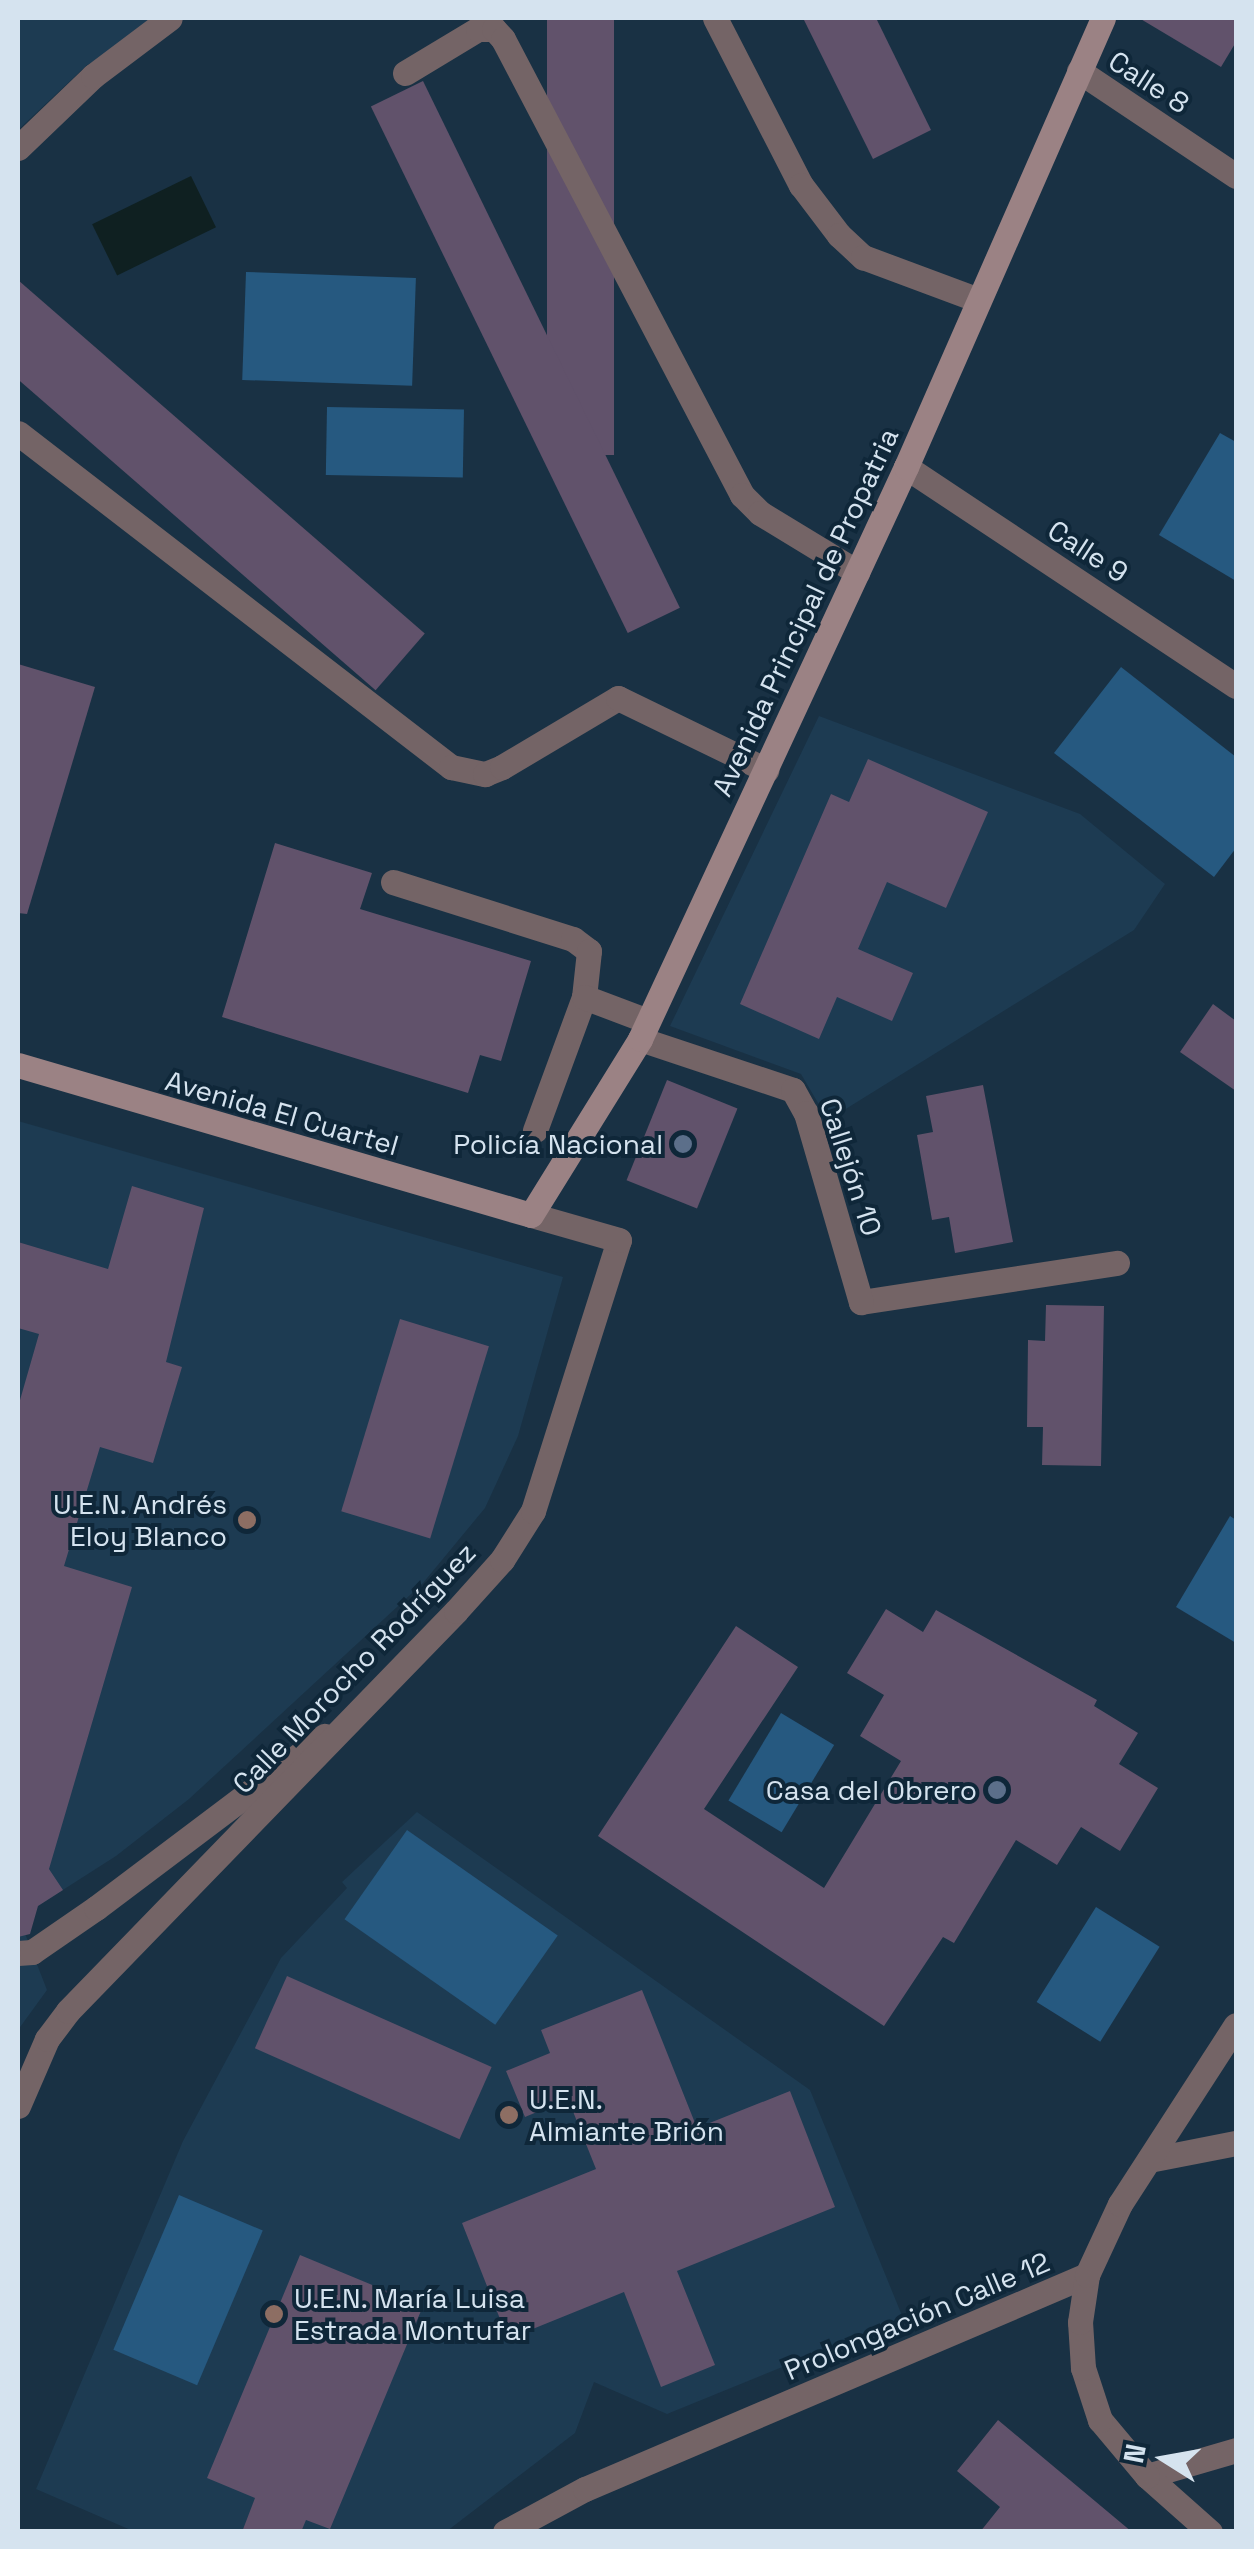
<!DOCTYPE html>
<meta charset="utf-8">
<style>
body{margin:0}
#map{position:relative;width:1254px;height:2549px;overflow:hidden;background:#193144;font-family:"Space Grotesk",sans-serif}
div>[style]{position:absolute}
.built>*{inset:0;background:#1d3b52}
.green>*{inset:0;background:#265980;transform-origin:0 0}
.water>*{inset:0;background:#0f2021;transform-origin:0 0}
.building>*{inset:0;background:#61526b;transform-origin:0 0}
.lane>*{height:25px;margin:-12.5px;padding:0 12.5px;transform-origin:12.5px;border-radius:12.5px;background:#746466}
.street>*{height:25px;margin:-12.5px;padding:0 12.5px;transform-origin:12.5px;border-radius:12.5px;background:#746466}
.secondary>*{height:25px;margin:-12.5px;padding:0 12.5px;transform-origin:12.5px;border-radius:12.5px;background:#9b8284}
.dots>*{width:28px;height:28px;translate:-50% -50%;box-sizing:border-box;border:5px solid #0f2739;border-radius:50%}
span{translate:-50% -50%;white-space:nowrap;text-align:center;line-height:1.15;-webkit-text-stroke:8px #0f2739;paint-order:stroke}
.street-label{font-size:28px;color:#d5e3ef}
.poi-label{font-size:28px;color:#d5e3ef}
.right{translate:-100% -50%;text-align:right}
.left{translate:0 -50%;text-align:left}
.frame{position:absolute;inset:0;border:20px solid #d5e3ef;pointer-events:none}
.north{position:absolute;left:1114px;top:2409px;width:100px;height:100px;-webkit-text-stroke:8px #0f2739;paint-order:stroke;rotate:281deg;font-size:28px;font-weight:700;line-height:40px;text-align:center;color:#d5e3ef}
.north::after{content:'';display:block;margin:auto;width:35px;height:45px;background:#d5e3ef;clip-path:polygon(50% 0,100% 100%,50% 72%,0 100%)}
</style>
<div id="map">
<div class="built">
<div style="clip-path:polygon(18px 18px,179px 18px,87px 65px,18px 130px)"></div>
<div style="clip-path:polygon(819px 716px,1080px 814px,1165px 884px,1134px 930px,828px 1120px,801px 1074px,670px 1026px)"></div>
<div style="clip-path:polygon(18px 1121px,563px 1277px,518px 1436px,485px 1508px,423px 1583px,189px 1799px,116px 1856px,19px 1918px,47px 1990px,18px 2030px)"></div>
<div style="clip-path:polygon(417px 1812px,810px 2090px,903px 2318px,667px 2414px,594px 2382px,575px 2433px,447px 2531px,133px 2531px,36px 2489px,183px 2141px,281px 1958px,347px 1888px,342px 1882px)"></div>
</div>
<div class="green">
<div style="left:246px;top:272px;width:170px;height:108px;rotate:2deg"></div>
<div style="left:327px;top:407px;width:137px;height:68px;rotate:1deg"></div>
<div style="clip-path:polygon(1220px 433px,1236px 442px,1236px 581px,1159px 535px)"></div>
<div style="clip-path:polygon(1121px 667px,1236px 757px,1236px 848px,1214px 877px,1054px 753px)"></div>
<div style="clip-path:polygon(1230px 1516px,1236px 1520px,1236px 1643px,1176px 1607px)"></div>
<div style="left:781px;top:1713px;width:62px;height:102px;rotate:31deg"></div>
<div style="left:407px;top:1830px;width:184px;height:109px;rotate:35deg"></div>
<div style="left:1096px;top:1907px;width:75px;height:112px;rotate:32deg"></div>
<div style="left:179px;top:2195px;width:91px;height:168px;rotate:23deg"></div>
</div>
<div class="water">
<div style="left:191px;top:176px;width:57px;height:110px;rotate:64deg"></div>
</div>
<div class="building">
<div style="left:547px;top:18px;width:67px;height:437px"></div>
<div style="clip-path:polygon(803px 18px,876px 18px,931px 130px,873px 159px)"></div>
<div style="clip-path:polygon(1139px 18px,1236px 18px,1236px 42px,1221px 67px)"></div>
<div style="left:423px;top:81px;width:586px;height:58px;rotate:64deg"></div>
<div style="left:18px;top:280px;width:539px;height:75px;rotate:41deg"></div>
<div style="clip-path:polygon(18px 664px,95px 687px,27px 914px,18px 913px)"></div>
<div style="clip-path:polygon(868px 759px,988px 812px,946px 908px,887px 882px,858px 949px,913px 973px,892px 1021px,837px 997px,819px 1039px,740px 1004px,831px 794px,849px 802px)"></div>
<div style="clip-path:polygon(275px 843px,372px 873px,360px 909px,531px 961px,501px 1061px,480px 1055px,468px 1093px,222px 1017px)"></div>
<div style="clip-path:polygon(1213px 1004px,1236px 1021px,1236px 1091px,1180px 1052px)"></div>
<div style="left:667px;top:1080px;width:76px;height:108px;rotate:22deg"></div>
<div style="clip-path:polygon(983px 1085px,1013px 1242px,955px 1253px,949px 1217px,932px 1220px,917px 1135px,933px 1132px,926px 1096px)"></div>
<div style="clip-path:polygon(132px 1186px,204px 1208px,166px 1362px,182px 1367px,153px 1463px,100px 1447px,64px 1566px,132px 1587px,49px 1869px,63px 1890px,38px 1906px,30px 1934px,18px 1937px,18px 1407px,39px 1334px,18px 1328px,18px 1242px,108px 1269px)"></div>
<div style="clip-path:polygon(1046px 1305px,1104px 1306px,1101px 1466px,1042px 1465px,1043px 1427px,1027px 1427px,1028px 1340px,1045px 1341px)"></div>
<div style="left:400px;top:1319px;width:93px;height:201px;rotate:17deg"></div>
<div style="clip-path:polygon(886px 1609px,923px 1632px,936px 1610px,1097px 1700px,1094px 1706px,1138px 1733px,1119px 1764px,1158px 1788px,1120px 1851px,1081px 1827px,1057px 1865px,1016px 1840px,954px 1943px,943px 1937px,884px 2026px,598px 1836px,736px 1626px,798px 1667px,704px 1809px,824px 1888px,901px 1761px,860px 1736px,884px 1695px,847px 1673px)"></div>
<div style="left:287px;top:1976px;width:224px;height:79px;rotate:24deg"></div>
<div style="clip-path:polygon(642px 1990px,697px 2128px,790px 2091px,835px 2207px,677px 2271px,715px 2365px,661px 2387px,624px 2292px,508px 2339px,462px 2223px,596px 2169px,568px 2099px,525px 2117px,506px 2071px,550px 2053px,541px 2030px)"></div>
<div style="clip-path:polygon(300px 2255px,423px 2306px,330px 2529px,306px 2520px,301px 2532px,242px 2532px,255px 2498px,207px 2478px)"></div>
<div style="clip-path:polygon(998px 2420px,1132px 2532px,980px 2532px,1000px 2507px,957px 2471px)"></div>
</div>
<div class="lane">
<div style="left:715px;top:18px;width:188px;rotate:62.8deg"></div>
<div style="left:801px;top:185px;width:63px;rotate:52.8deg"></div>
<div style="left:839px;top:235px;width:33px;rotate:43deg"></div>
<div style="left:863px;top:257px;width:121px;rotate:20.4deg"></div>
<div style="left:405px;top:73px;width:85px;rotate:-31.1deg"></div>
<div style="left:478px;top:29px;width:16px"></div>
<div style="left:494px;top:29px;width:13px;rotate:48deg"></div>
<div style="left:503px;top:39px;width:515px;rotate:62.34deg"></div>
<div style="left:742px;top:495px;width:25px;rotate:45deg"></div>
<div style="left:760px;top:513px;width:114px;rotate:31.3deg"></div>
<div style="left:18px;top:148px;width:104px;rotate:-43.8deg"></div>
<div style="left:93px;top:76px;width:96px;rotate:-37deg"></div>
<div style="left:18px;top:433px;width:547px;rotate:37.65deg"></div>
<div style="left:451px;top:767px;width:35px;rotate:12deg"></div>
<div style="left:485px;top:774px;width:18px;rotate:-22deg"></div>
<div style="left:502px;top:767px;width:135px;rotate:-30.7deg"></div>
<div style="left:618px;top:698px;width:165px;rotate:25.9deg"></div>
<div style="left:393px;top:882px;width:189px;rotate:17.6deg"></div>
<div style="left:573px;top:939px;width:20px;rotate:37deg"></div>
<div style="left:589px;top:951px;width:46px;rotate:96.2deg"></div>
<div style="left:584px;top:997px;width:142px;rotate:110.2deg"></div>
<div style="left:584px;top:997px;width:68px;rotate:20.6deg"></div>
<div style="left:861px;top:1302px;width:259px;rotate:-8.7deg"></div>
<div style="left:18px;top:1953px;width:14px;rotate:-4deg"></div>
<div style="left:32px;top:1952px;width:78px;rotate:-34.5deg"></div>
<div style="left:96px;top:1908px;width:286px;rotate:-37deg"></div>
</div>
<div class="street">
<div style="left:1079px;top:71px;width:189px;rotate:33.8deg"></div>
<div style="left:906px;top:467px;width:396px;rotate:33.6deg"></div>
<div style="left:640px;top:1039px;width:161px;rotate:18.4deg"></div>
<div style="left:793px;top:1090px;width:26px;rotate:61deg"></div>
<div style="left:806px;top:1113px;width:197px;rotate:73.8deg"></div>
<div style="left:18px;top:2106px;width:73px;rotate:-66.6deg"></div>
<div style="left:47px;top:2039px;width:35px;rotate:-53deg"></div>
<div style="left:68px;top:2011px;width:557px;rotate:-45.87deg"></div>
<div style="left:456px;top:1611px;width:69px;rotate:-48deg"></div>
<div style="left:502px;top:1560px;width:58px;rotate:-57.7deg"></div>
<div style="left:533px;top:1511px;width:284px;rotate:-72.4deg"></div>
<div style="left:619px;top:1240px;width:91px;rotate:-164.1deg"></div>
<div style="left:1149px;top:2160px;width:89px;rotate:-11.1deg"></div>
<div style="left:1147px;top:2476px;width:93px;rotate:-16.3deg"></div>
<div style="left:505px;top:2532px;width:91px;rotate:-28.3deg"></div>
<div style="left:585px;top:2489px;width:546px;rotate:-23.09deg"></div>
<div style="left:1210px;top:2532px;width:84px;rotate:-138.4deg"></div>
<div style="left:1147px;top:2476px;width:73px;rotate:-130deg"></div>
<div style="left:1100px;top:2420px;width:55px;rotate:-108.1deg"></div>
<div style="left:1083px;top:2368px;width:46px;rotate:-93.7deg"></div>
<div style="left:1080px;top:2322px;width:48px;rotate:-81.5deg"></div>
<div style="left:1087px;top:2275px;width:78px;rotate:-65.1deg"></div>
<div style="left:1120px;top:2204px;width:213px;rotate:-57.1deg"></div>
</div>
<div class="secondary">
<div style="left:18px;top:1065px;width:534px;rotate:16.3deg"></div>
<div style="left:531px;top:1215px;width:207px;rotate:-58.2deg"></div>
<div style="left:640px;top:1039px;width:631px;rotate:-65.06deg"></div>
<div style="left:906px;top:467px;width:490px;rotate:-66.3deg"></div>
</div>
<div class="dots">
<div style="left:683px;top:1144px;background:#5c6f8a"></div>
<div style="left:247px;top:1520px;background:#8d6e63"></div>
<div style="left:997px;top:1790px;background:#5c6f8a"></div>
<div style="left:509px;top:2115px;background:#8d6e63"></div>
<div style="left:274px;top:2314px;background:#8d6e63"></div>
</div>
<div class="street-label">
<span style="left:1149px;top:82px;rotate:33deg">Calle 8</span>
<span style="left:1088px;top:551px;rotate:33deg">Calle 9</span>
<span style="left:805px;top:612px;rotate:-65deg">Avenida Principal de Propatria</span>
<span style="left:282px;top:1113px;rotate:16deg">Avenida El Cuartel</span>
<span style="left:851px;top:1167px;rotate:72deg">Callejón 10</span>
<span style="left:354px;top:1668px;rotate:-46deg">Calle Morocho Rodríguez</span>
<span style="left:917px;top:2316px;rotate:-23deg">Prolongación Calle 12</span>
</div>
<div class="poi-label">
<span class="right" style="left:663px;top:1144px">Policía Nacional</span>
<span class="right" style="left:227px;top:1520px">U.E.N. Andrés<br>Eloy Blanco</span>
<span class="right" style="left:977px;top:1790px">Casa del Obrero</span>
<span class="left" style="left:529px;top:2115px">U.E.N.<br>Almiante Brión</span>
<span class="left" style="left:294px;top:2314px">U.E.N. María Luisa<br>Estrada Montufar</span>
</div>
<div class="frame"></div>
<div class="north">N</div>
</div>
